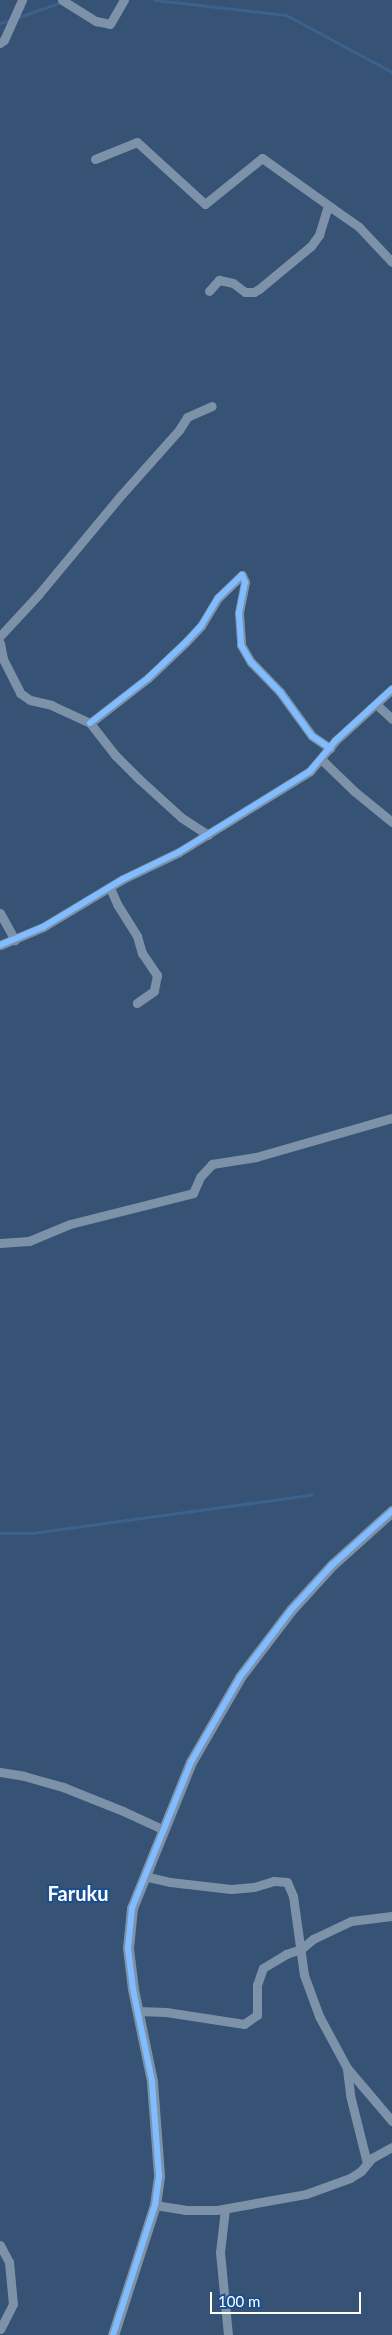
<!DOCTYPE html>
<style>
body{margin:0}
#map{position:relative;width:392px;height:2335px;overflow:hidden;background:#365274;font-family:Lato,sans-serif}
div>[style]{position:absolute}
.stream>*{height:3px;margin:-1.5px;padding:0 1.5px;transform-origin:1.5px;border-radius:1.5px;background:#3b618d}
.minor>*{height:9px;margin:-4.5px;padding:0 4.5px;transform-origin:4.5px;border-radius:4.5px;background:#7d92a8}
.tertiary>*{height:11px;margin:-5.5px;padding:0 5.5px;transform-origin:5.5px;border-radius:5.5px;background:#7d92a8}
.cycleway>*{height:6px;margin:-3px;padding:0 3px;transform-origin:3px;border-radius:3px;background:#80bcff}
span{translate:-50% -50%;white-space:nowrap;text-align:center;line-height:1.15;-webkit-text-stroke:4px #1b4f8f;paint-order:stroke}
.quarter-label{font-size:20px;color:#fff;font-weight:700}
.scale{position:absolute;left:210px;top:2292px;width:151px;height:22px;box-sizing:border-box;border:2px solid #fff;border-top:0;padding-left:6px;font-size:15px;line-height:18px;white-space:nowrap;color:#fff;-webkit-text-stroke:4px #1b4f8f;paint-order:stroke}
</style>
<div id="map">
<div class="stream">
<div style="left:155px;top:0;width:132px;rotate:6.5deg"></div>
<div style="left:286px;top:15px;width:120px;rotate:28.3deg"></div>
<div style="left:16px;top:18px;width:49px;rotate:-19.2deg"></div>
<div style="left:0;top:23px;width:10px;rotate:-17deg"></div>
<div style="left:0;top:1533px;width:32px"></div>
<div style="left:32px;top:1533px;width:282px;rotate:-7.8deg"></div>
</div>
<div class="minor">
<div style="left:62px;top:0;width:40px;rotate:32deg"></div>
<div style="left:96px;top:21px;width:14px;rotate:12deg"></div>
<div style="left:110px;top:24px;width:28px;rotate:-60deg"></div>
<div style="left:0;top:43px;width:5px;rotate:-37deg"></div>
<div style="left:4px;top:40px;width:44px;rotate:-65.8deg"></div>
<div style="left:95px;top:159px;width:45px;rotate:-22deg"></div>
<div style="left:137px;top:142px;width:92px;rotate:42.4deg"></div>
<div style="left:205px;top:204px;width:73px;rotate:-38.9deg"></div>
<div style="left:262px;top:158px;width:86px;rotate:35.5deg"></div>
<div style="left:209px;top:291px;width:15px;rotate:-48deg"></div>
<div style="left:219px;top:280px;width:14px;rotate:12deg"></div>
<div style="left:233px;top:283px;width:15px;rotate:37deg"></div>
<div style="left:245px;top:292px;width:9px"></div>
<div style="left:254px;top:292px;width:6px;rotate:-31deg"></div>
<div style="left:259px;top:289px;width:67px;rotate:-39.6deg"></div>
<div style="left:311px;top:246px;width:14px;rotate:-54deg"></div>
<div style="left:319px;top:235px;width:27px;rotate:-73deg"></div>
<div style="left:327px;top:209px;width:5px;rotate:-11deg"></div>
<div style="left:332px;top:208px;width:33px;rotate:35deg"></div>
<div style="left:359px;top:227px;width:48px;rotate:46.7deg"></div>
<div style="left:0;top:636px;width:56px;rotate:-47.2deg"></div>
<div style="left:38px;top:595px;width:131px;rotate:-50.3deg"></div>
<div style="left:122px;top:494px;width:86px;rotate:-48.3deg"></div>
<div style="left:179px;top:430px;width:15px;rotate:-58deg"></div>
<div style="left:187px;top:417px;width:27px;rotate:-24deg"></div>
<div style="left:0;top:643px;width:16px;rotate:79deg"></div>
<div style="left:3px;top:659px;width:38px;rotate:63deg"></div>
<div style="left:20px;top:693px;width:12px;rotate:35deg"></div>
<div style="left:30px;top:700px;width:22px;rotate:13deg"></div>
<div style="left:51px;top:705px;width:43px;rotate:24.8deg"></div>
<div style="left:90px;top:723px;width:41px;rotate:52deg"></div>
<div style="left:115px;top:755px;width:34px;rotate:45deg"></div>
<div style="left:139px;top:779px;width:58px;rotate:42.2deg"></div>
<div style="left:182px;top:818px;width:31px;rotate:33deg"></div>
<div style="left:376px;top:704px;width:22px;rotate:43deg"></div>
<div style="left:90px;top:723px;width:73px;rotate:-37.8deg"></div>
<div style="left:148px;top:678px;width:52px;rotate:-43.5deg"></div>
<div style="left:186px;top:642px;width:22px;rotate:-47deg"></div>
<div style="left:201px;top:626px;width:33px;rotate:-59deg"></div>
<div style="left:218px;top:598px;width:33px;rotate:-44deg"></div>
<div style="left:242px;top:575px;width:8px;rotate:67deg"></div>
<div style="left:245px;top:582px;width:32px;rotate:101deg"></div>
<div style="left:239px;top:613px;width:32px;rotate:86deg"></div>
<div style="left:241px;top:645px;width:20px;rotate:60deg"></div>
<div style="left:251px;top:662px;width:42px;rotate:46deg"></div>
<div style="left:280px;top:692px;width:54px;rotate:54deg"></div>
<div style="left:312px;top:736px;width:22px;rotate:34deg"></div>
<div style="left:322px;top:760px;width:45px;rotate:44.1deg"></div>
<div style="left:354px;top:791px;width:49px;rotate:39.2deg"></div>
<div style="left:110px;top:888px;width:17px;rotate:66deg"></div>
<div style="left:117px;top:904px;width:38px;rotate:58deg"></div>
<div style="left:137px;top:936px;width:18px;rotate:74deg"></div>
<div style="left:142px;top:953px;width:27px;rotate:56deg"></div>
<div style="left:157px;top:975px;width:16px;rotate:101deg"></div>
<div style="left:154px;top:991px;width:21px;rotate:145deg"></div>
<div style="left:0;top:913px;width:31px;rotate:61deg"></div>
<div style="left:0;top:945px;width:47px;rotate:-22.7deg"></div>
<div style="left:43px;top:927px;width:93px;rotate:-31deg"></div>
<div style="left:123px;top:879px;width:62px;rotate:-25.7deg"></div>
<div style="left:179px;top:852px;width:154px;rotate:-31.7deg"></div>
<div style="left:310px;top:771px;width:39px;rotate:-50deg"></div>
<div style="left:335px;top:741px;width:77px;rotate:-42.4deg"></div>
<div style="left:0;top:1243px;width:29px;rotate:-4deg"></div>
<div style="left:29px;top:1241px;width:44px;rotate:-22.5deg"></div>
<div style="left:70px;top:1224px;width:127px;rotate:-14.1deg"></div>
<div style="left:193px;top:1193px;width:17px;rotate:-66deg"></div>
<div style="left:200px;top:1177px;width:18px;rotate:-47deg"></div>
<div style="left:212px;top:1164px;width:45px;rotate:-9deg"></div>
<div style="left:256px;top:1157px;width:141px;rotate:-16deg"></div>
<div style="left:0;top:1772px;width:24px;rotate:9deg"></div>
<div style="left:24px;top:1776px;width:41px;rotate:15.8deg"></div>
<div style="left:63px;top:1787px;width:65px;rotate:21.8deg"></div>
<div style="left:123px;top:1811px;width:43px;rotate:24.8deg"></div>
<div style="left:144px;top:1876px;width:27px;rotate:13deg"></div>
<div style="left:170px;top:1882px;width:61px;rotate:6.5deg"></div>
<div style="left:231px;top:1889px;width:23px;rotate:-5deg"></div>
<div style="left:254px;top:1887px;width:21px;rotate:-17deg"></div>
<div style="left:274px;top:1881px;width:13px;rotate:4deg"></div>
<div style="left:287px;top:1882px;width:15px;rotate:67deg"></div>
<div style="left:293px;top:1896px;width:80px;rotate:82.1deg"></div>
<div style="left:304px;top:1975px;width:44px;rotate:69.9deg"></div>
<div style="left:319px;top:2016px;width:59px;rotate:61.7deg"></div>
<div style="left:347px;top:2068px;width:70px;rotate:49.7deg"></div>
<div style="left:138px;top:2011px;width:28px;rotate:2deg"></div>
<div style="left:166px;top:2012px;width:79px;rotate:8.7deg"></div>
<div style="left:244px;top:2024px;width:16px;rotate:-35deg"></div>
<div style="left:257px;top:2015px;width:30px;rotate:-90deg"></div>
<div style="left:257px;top:1985px;width:18px;rotate:-71deg"></div>
<div style="left:263px;top:1968px;width:27px;rotate:-31deg"></div>
<div style="left:286px;top:1954px;width:16px;rotate:-18deg"></div>
<div style="left:301px;top:1949px;width:16px;rotate:-40deg"></div>
<div style="left:313px;top:1939px;width:42px;rotate:-25.3deg"></div>
<div style="left:351px;top:1921px;width:41px;rotate:-7deg"></div>
<div style="left:347px;top:2069px;width:26px;rotate:83deg"></div>
<div style="left:350px;top:2095px;width:70px;rotate:76deg"></div>
<div style="left:155px;top:2205px;width:30px;rotate:9deg"></div>
<div style="left:185px;top:2210px;width:32px"></div>
<div style="left:217px;top:2210px;width:90px;rotate:-10.2deg"></div>
<div style="left:306px;top:2194px;width:47px;rotate:-20deg"></div>
<div style="left:350px;top:2178px;width:13px;rotate:-32deg"></div>
<div style="left:361px;top:2171px;width:17px;rotate:-50deg"></div>
<div style="left:372px;top:2158px;width:23px;rotate:-29deg"></div>
<div style="left:225px;top:2209px;width:43px;rotate:96.6deg"></div>
<div style="left:220px;top:2252px;width:83px;rotate:84.5deg"></div>
<div style="left:0;top:2245px;width:19px;rotate:62deg"></div>
<div style="left:9px;top:2262px;width:42px;rotate:84.6deg"></div>
<div style="left:13px;top:2304px;width:28px;rotate:117deg"></div>
</div>
<div class="tertiary">
<div style="left:113px;top:2335px;width:137px;rotate:-72.1deg"></div>
<div style="left:155px;top:2205px;width:30px;rotate:-82deg"></div>
<div style="left:159px;top:2175px;width:94px;rotate:-94.3deg"></div>
<div style="left:152px;top:2081px;width:94px;rotate:-101.7deg"></div>
<div style="left:133px;top:1989px;width:41px;rotate:-97deg"></div>
<div style="left:128px;top:1948px;width:40px;rotate:-84.3deg"></div>
<div style="left:132px;top:1908px;width:157px;rotate:-68deg"></div>
<div style="left:191px;top:1762px;width:98px;rotate:-60deg"></div>
<div style="left:240px;top:1677px;width:84px;rotate:-52.7deg"></div>
<div style="left:291px;top:1610px;width:61px;rotate:-47.7deg"></div>
<div style="left:332px;top:1565px;width:81px;rotate:-42deg"></div>
</div>
<div class="cycleway">
<div style="left:90px;top:723px;width:73px;rotate:-37.8deg"></div>
<div style="left:148px;top:678px;width:52px;rotate:-43.5deg"></div>
<div style="left:186px;top:642px;width:22px;rotate:-47deg"></div>
<div style="left:201px;top:626px;width:33px;rotate:-59deg"></div>
<div style="left:218px;top:598px;width:33px;rotate:-44deg"></div>
<div style="left:242px;top:575px;width:8px;rotate:67deg"></div>
<div style="left:245px;top:582px;width:32px;rotate:101deg"></div>
<div style="left:239px;top:613px;width:32px;rotate:86deg"></div>
<div style="left:241px;top:645px;width:20px;rotate:60deg"></div>
<div style="left:251px;top:662px;width:42px;rotate:46deg"></div>
<div style="left:280px;top:692px;width:54px;rotate:54deg"></div>
<div style="left:312px;top:736px;width:22px;rotate:34deg"></div>
<div style="left:0;top:945px;width:47px;rotate:-22.7deg"></div>
<div style="left:43px;top:927px;width:93px;rotate:-31deg"></div>
<div style="left:123px;top:879px;width:62px;rotate:-25.7deg"></div>
<div style="left:179px;top:852px;width:154px;rotate:-31.7deg"></div>
<div style="left:310px;top:771px;width:39px;rotate:-50deg"></div>
<div style="left:335px;top:741px;width:77px;rotate:-42.4deg"></div>
<div style="left:113px;top:2335px;width:137px;rotate:-72.1deg"></div>
<div style="left:155px;top:2205px;width:30px;rotate:-82deg"></div>
<div style="left:159px;top:2175px;width:94px;rotate:-94.3deg"></div>
<div style="left:152px;top:2081px;width:94px;rotate:-101.7deg"></div>
<div style="left:133px;top:1989px;width:41px;rotate:-97deg"></div>
<div style="left:128px;top:1948px;width:40px;rotate:-84.3deg"></div>
<div style="left:132px;top:1908px;width:157px;rotate:-68deg"></div>
<div style="left:191px;top:1762px;width:98px;rotate:-60deg"></div>
<div style="left:240px;top:1677px;width:84px;rotate:-52.7deg"></div>
<div style="left:291px;top:1610px;width:61px;rotate:-47.7deg"></div>
<div style="left:332px;top:1565px;width:81px;rotate:-42deg"></div>
</div>
<div class="quarter-label">
<span style="left:78px;top:1893px">Faruku</span>
</div>
<div class="scale">100 m</div>
</div>
